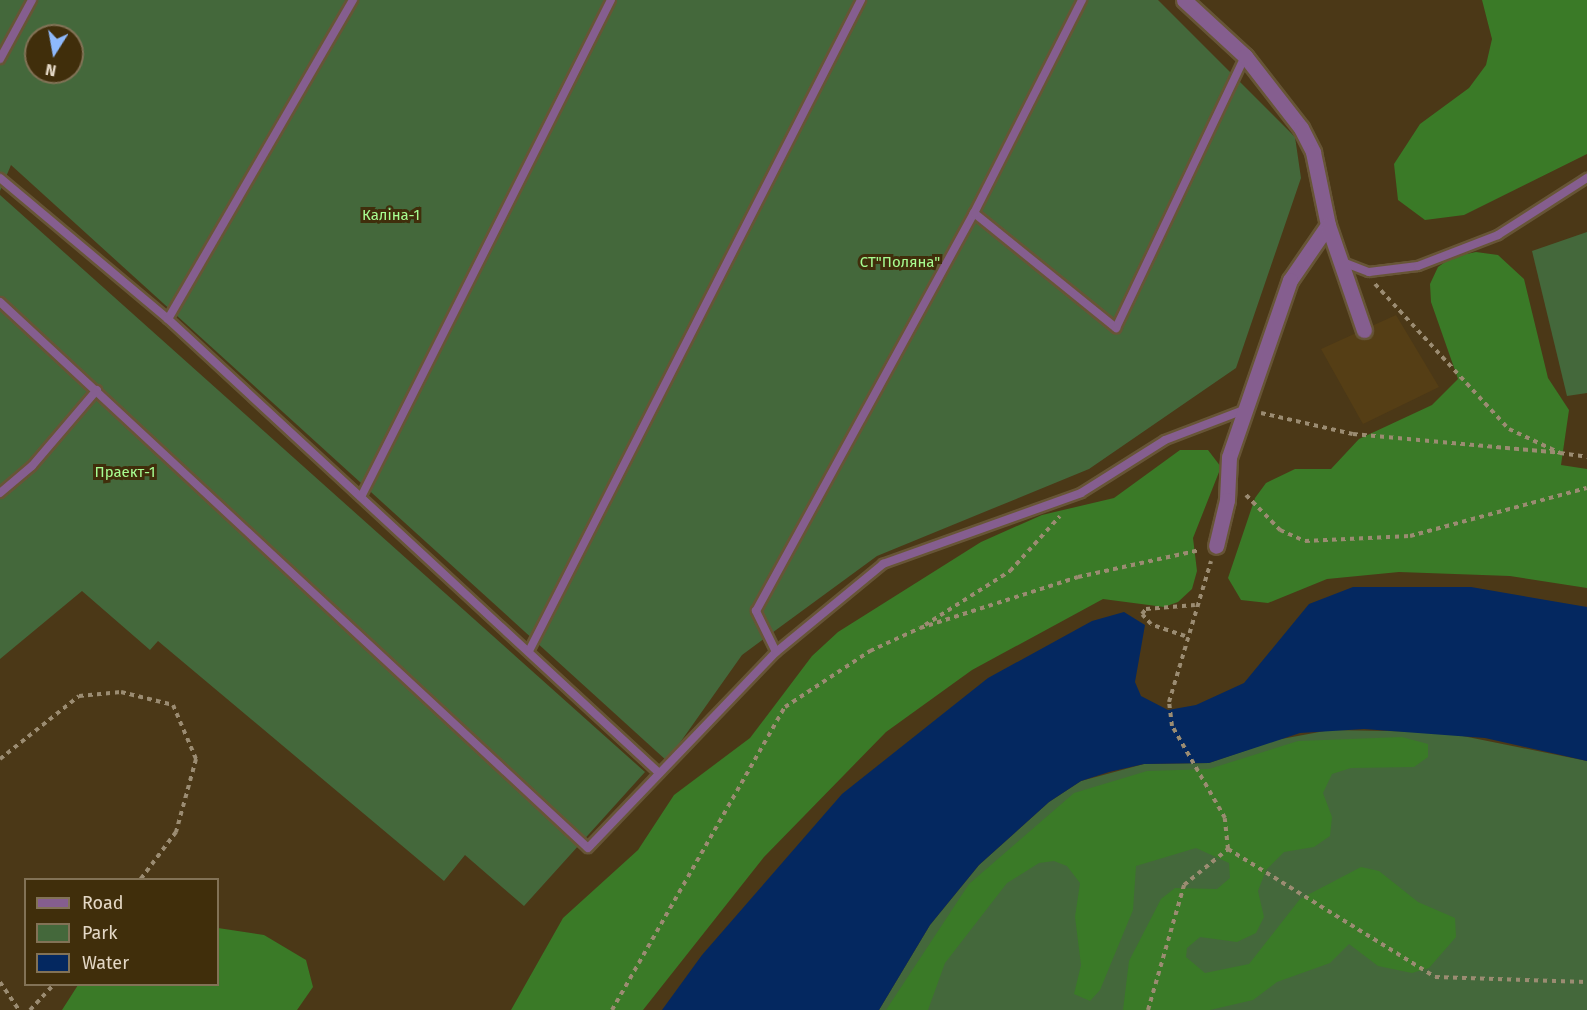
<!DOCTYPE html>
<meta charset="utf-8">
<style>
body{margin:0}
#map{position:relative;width:1587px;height:1010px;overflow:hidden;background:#4b3817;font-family:"Fira Sans",sans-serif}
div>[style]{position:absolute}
.built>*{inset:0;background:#553e15}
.green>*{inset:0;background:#44683b}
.forest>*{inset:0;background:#3a7a27}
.water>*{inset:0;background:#042860}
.path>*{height:4px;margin-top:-2px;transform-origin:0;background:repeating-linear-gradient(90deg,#9b8c72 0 4.5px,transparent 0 9px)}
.roads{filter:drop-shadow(2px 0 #675536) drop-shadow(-2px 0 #675536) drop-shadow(0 2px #675536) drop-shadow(0 -2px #675536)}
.lane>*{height:8px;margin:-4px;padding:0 4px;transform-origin:4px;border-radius:4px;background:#855e8f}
.street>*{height:15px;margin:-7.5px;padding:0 7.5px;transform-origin:7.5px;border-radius:7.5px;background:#855e8f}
span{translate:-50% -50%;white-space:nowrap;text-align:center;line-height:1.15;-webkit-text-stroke:6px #402e0b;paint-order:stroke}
.park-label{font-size:15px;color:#a7fd91}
.legend{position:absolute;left:24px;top:878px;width:195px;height:108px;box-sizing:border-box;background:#402e0b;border:2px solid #827256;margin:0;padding:8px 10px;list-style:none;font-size:18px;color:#e4d8c6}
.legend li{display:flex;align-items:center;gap:12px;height:30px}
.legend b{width:30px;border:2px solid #827256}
.north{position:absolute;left:24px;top:24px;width:60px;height:60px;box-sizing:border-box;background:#402e0b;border:2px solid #827256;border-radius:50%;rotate:191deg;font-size:16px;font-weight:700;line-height:24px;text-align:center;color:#e4d8c6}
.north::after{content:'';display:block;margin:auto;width:21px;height:27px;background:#8eb9fc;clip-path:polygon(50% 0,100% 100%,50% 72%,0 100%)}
</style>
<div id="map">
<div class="built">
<div style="clip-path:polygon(1396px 315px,1439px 387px,1363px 424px,1321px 349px)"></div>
</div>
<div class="green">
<div style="clip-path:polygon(evenodd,0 0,1158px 0,1295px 137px,1301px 178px,1236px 368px,1089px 469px,877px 556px,742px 655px,667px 761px,11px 165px,0 191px,0 0,36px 36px,72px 36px,72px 72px,36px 72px,36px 36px)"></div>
<div style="clip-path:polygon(0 195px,645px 772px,524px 906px,465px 855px,444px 881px,158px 641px,150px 650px,82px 591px,0 659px)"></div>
<div style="clip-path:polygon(1587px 232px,1587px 393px,1567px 396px,1532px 251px)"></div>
<div style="clip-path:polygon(1330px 730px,1443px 732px,1587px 761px,1587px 1010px,879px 1010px,930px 925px,979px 865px,1049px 802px,1081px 781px,1144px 764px,1209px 763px,1276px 740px)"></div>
</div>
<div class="forest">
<div style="clip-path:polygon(1482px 0,1587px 0,1587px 154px,1464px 215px,1425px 220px,1398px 200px,1394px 164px,1420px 124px,1469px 88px,1486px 65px,1492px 39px)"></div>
<div style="clip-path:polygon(1476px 252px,1498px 255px,1524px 279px,1548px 378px,1569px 410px,1561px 465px,1587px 469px,1587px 588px,1510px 576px,1399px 572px,1327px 579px,1268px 603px,1241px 600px,1228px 578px,1255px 498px,1266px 483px,1295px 469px,1331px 469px,1359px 439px,1432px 405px,1458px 379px,1431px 302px,1430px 284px,1438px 267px,1452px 257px)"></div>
<div style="clip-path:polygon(1180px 450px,1208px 450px,1221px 467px,1193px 538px,1197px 571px,1192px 589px,1178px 602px,1164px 607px,1103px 599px,972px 670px,886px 732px,764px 857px,643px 1010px,511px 1010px,563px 918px,638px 850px,674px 795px,750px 738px,812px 656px,838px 632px,981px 542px,1042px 515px,1114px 498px)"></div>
<div style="clip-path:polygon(1402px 737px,1428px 744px,1428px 757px,1414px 767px,1351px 768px,1332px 774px,1323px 793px,1332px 817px,1330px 836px,1314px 847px,1284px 852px,1266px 870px,1258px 891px,1264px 917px,1256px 933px,1237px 942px,1200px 937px,1187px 948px,1186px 957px,1205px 973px,1249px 964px,1300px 899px,1361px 867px,1379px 871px,1418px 902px,1455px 918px,1456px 937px,1429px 968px,1412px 973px,1378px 966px,1349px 944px,1330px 963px,1277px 982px,1253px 1000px,1210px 1010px,1123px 1010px,1129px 961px,1161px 899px,1175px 888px,1217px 889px,1230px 878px,1229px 863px,1196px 848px,1136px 866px,1133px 910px,1100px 990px,1090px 1001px,1074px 994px,1081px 965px,1075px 917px,1080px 883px,1067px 866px,1054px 861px,1039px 863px,1007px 883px,945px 963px,928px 1010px,886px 1010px,969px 884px,1074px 793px,1147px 771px,1209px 769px,1298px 741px)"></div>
<div style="clip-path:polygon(218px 928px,264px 935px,306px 960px,313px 987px,297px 1010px,62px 1010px,78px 985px,218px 984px)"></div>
</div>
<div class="water">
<div style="clip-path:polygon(1353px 587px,1471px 587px,1587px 607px,1587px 761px,1485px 738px,1364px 729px,1300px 733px,1209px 763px,1144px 764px,1109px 772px,1081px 781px,1049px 802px,979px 865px,930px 925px,879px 1010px,662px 1010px,702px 955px,842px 794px,988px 678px,1092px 621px,1124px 612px,1145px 625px,1135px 682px,1141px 696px,1168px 710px,1196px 705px,1244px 683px,1309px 604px)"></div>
</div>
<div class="path">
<div style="left:1375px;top:284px;width:197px;rotate:47.3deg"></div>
<div style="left:1509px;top:429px;width:56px;rotate:25.2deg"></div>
<div style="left:1560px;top:453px;width:27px;rotate:8deg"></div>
<div style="left:1261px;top:413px;width:94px;rotate:12.9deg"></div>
<div style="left:1353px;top:434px;width:208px;rotate:5.2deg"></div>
<div style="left:1246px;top:495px;width:49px;rotate:45.8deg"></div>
<div style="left:1280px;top:530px;width:27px;rotate:24deg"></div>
<div style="left:1305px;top:541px;width:105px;rotate:-2.7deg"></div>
<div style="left:1410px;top:536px;width:183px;rotate:-15.2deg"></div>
<div style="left:925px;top:625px;width:101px;rotate:-32.4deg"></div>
<div style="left:1010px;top:571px;width:74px;rotate:-47.7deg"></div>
<div style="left:1185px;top:636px;width:36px;rotate:-161deg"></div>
<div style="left:1151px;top:624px;width:13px;rotate:-132deg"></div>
<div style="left:1142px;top:614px;width:6px;rotate:-51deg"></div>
<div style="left:1146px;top:609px;width:49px;rotate:-4.7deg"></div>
<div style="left:0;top:759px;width:101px;rotate:-38.6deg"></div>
<div style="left:79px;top:696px;width:42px;rotate:-5.4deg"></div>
<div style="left:121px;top:692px;width:54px;rotate:14deg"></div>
<div style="left:173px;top:705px;width:59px;rotate:66.9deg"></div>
<div style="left:196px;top:759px;width:76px;rotate:105.3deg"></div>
<div style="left:176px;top:832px;width:60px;rotate:126.9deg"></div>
<div style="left:1228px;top:849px;width:243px;rotate:31.7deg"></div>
<div style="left:1435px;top:977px;width:152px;rotate:1.9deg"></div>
<div style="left:0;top:982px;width:34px;rotate:56deg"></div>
<div style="left:30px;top:1010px;width:35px;rotate:-47deg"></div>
<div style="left:612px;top:1010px;width:349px;rotate:-60.3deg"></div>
<div style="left:785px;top:707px;width:102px;rotate:-33.4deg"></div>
<div style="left:870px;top:651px;width:55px;rotate:-24.7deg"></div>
<div style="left:920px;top:628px;width:166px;rotate:-17.9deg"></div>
<div style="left:1078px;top:577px;width:125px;rotate:-12.5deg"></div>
<div style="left:1148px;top:1010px;width:130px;rotate:-73.9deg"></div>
<div style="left:1184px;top:885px;width:57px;rotate:-39.3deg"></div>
<div style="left:1228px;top:849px;width:31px;rotate:-96deg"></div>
<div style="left:1225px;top:818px;width:106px;rotate:-119.9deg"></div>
<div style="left:1172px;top:726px;width:24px;rotate:-97deg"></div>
<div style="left:1169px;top:702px;width:147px;rotate:-73.4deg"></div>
</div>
<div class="roads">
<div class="lane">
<div style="left:0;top:59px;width:67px;rotate:-61.5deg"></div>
<div style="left:0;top:178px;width:219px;rotate:40deg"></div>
<div style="left:168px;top:319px;width:666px;rotate:42.75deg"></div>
<div style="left:974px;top:213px;width:183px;rotate:39deg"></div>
<div style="left:1116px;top:328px;width:301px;rotate:-64.6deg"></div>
<div style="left:1340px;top:261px;width:31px;rotate:21deg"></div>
<div style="left:1369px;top:272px;width:49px;rotate:-7deg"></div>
<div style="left:1418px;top:266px;width:86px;rotate:-21.2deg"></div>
<div style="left:1498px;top:235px;width:106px;rotate:-32.6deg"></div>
<div style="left:0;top:302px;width:802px;rotate:42.88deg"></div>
<div style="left:588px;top:848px;width:272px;rotate:-46.2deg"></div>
<div style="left:776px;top:652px;width:139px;rotate:-39.4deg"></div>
<div style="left:883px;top:564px;width:210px;rotate:-19.7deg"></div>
<div style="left:1081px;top:493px;width:99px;rotate:-32.2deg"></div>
<div style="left:1165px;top:440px;width:87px;rotate:-20.9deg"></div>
<div style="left:168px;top:319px;width:369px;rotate:-59.9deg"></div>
<div style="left:0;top:493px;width:42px;rotate:-40.2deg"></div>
<div style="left:32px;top:466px;width:100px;rotate:-49.5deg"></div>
<div style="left:361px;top:497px;width:556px;rotate:-63.3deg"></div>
<div style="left:530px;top:649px;width:729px;rotate:-62.98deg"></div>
<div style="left:776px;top:652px;width:46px;rotate:-116deg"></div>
<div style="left:756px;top:611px;width:454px;rotate:-61.3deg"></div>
<div style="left:974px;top:213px;width:239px;rotate:-63.1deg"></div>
</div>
<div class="street">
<div style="left:1184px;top:0;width:83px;rotate:42.6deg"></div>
<div style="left:1245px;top:56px;width:91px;rotate:52.1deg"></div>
<div style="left:1301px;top:128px;width:27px;rotate:63deg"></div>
<div style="left:1313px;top:152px;width:75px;rotate:78.4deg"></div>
<div style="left:1328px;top:225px;width:67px;rotate:124.6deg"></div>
<div style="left:1290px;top:280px;width:187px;rotate:109deg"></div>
<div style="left:1229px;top:457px;width:43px;rotate:92.7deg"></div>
<div style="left:1227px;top:500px;width:47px;rotate:103.4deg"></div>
<div style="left:1328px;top:225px;width:111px;rotate:71.1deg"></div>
</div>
</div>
<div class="park-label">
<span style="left:391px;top:216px">Каліна-1</span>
<span style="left:900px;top:263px">СТ"Поляна"</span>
<span style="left:125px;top:473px">Праект-1</span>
</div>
<ul class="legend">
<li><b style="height:8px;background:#855e8f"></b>Road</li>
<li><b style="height:16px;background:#44683b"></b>Park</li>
<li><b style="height:16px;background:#042860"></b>Water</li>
</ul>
<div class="north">N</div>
</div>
